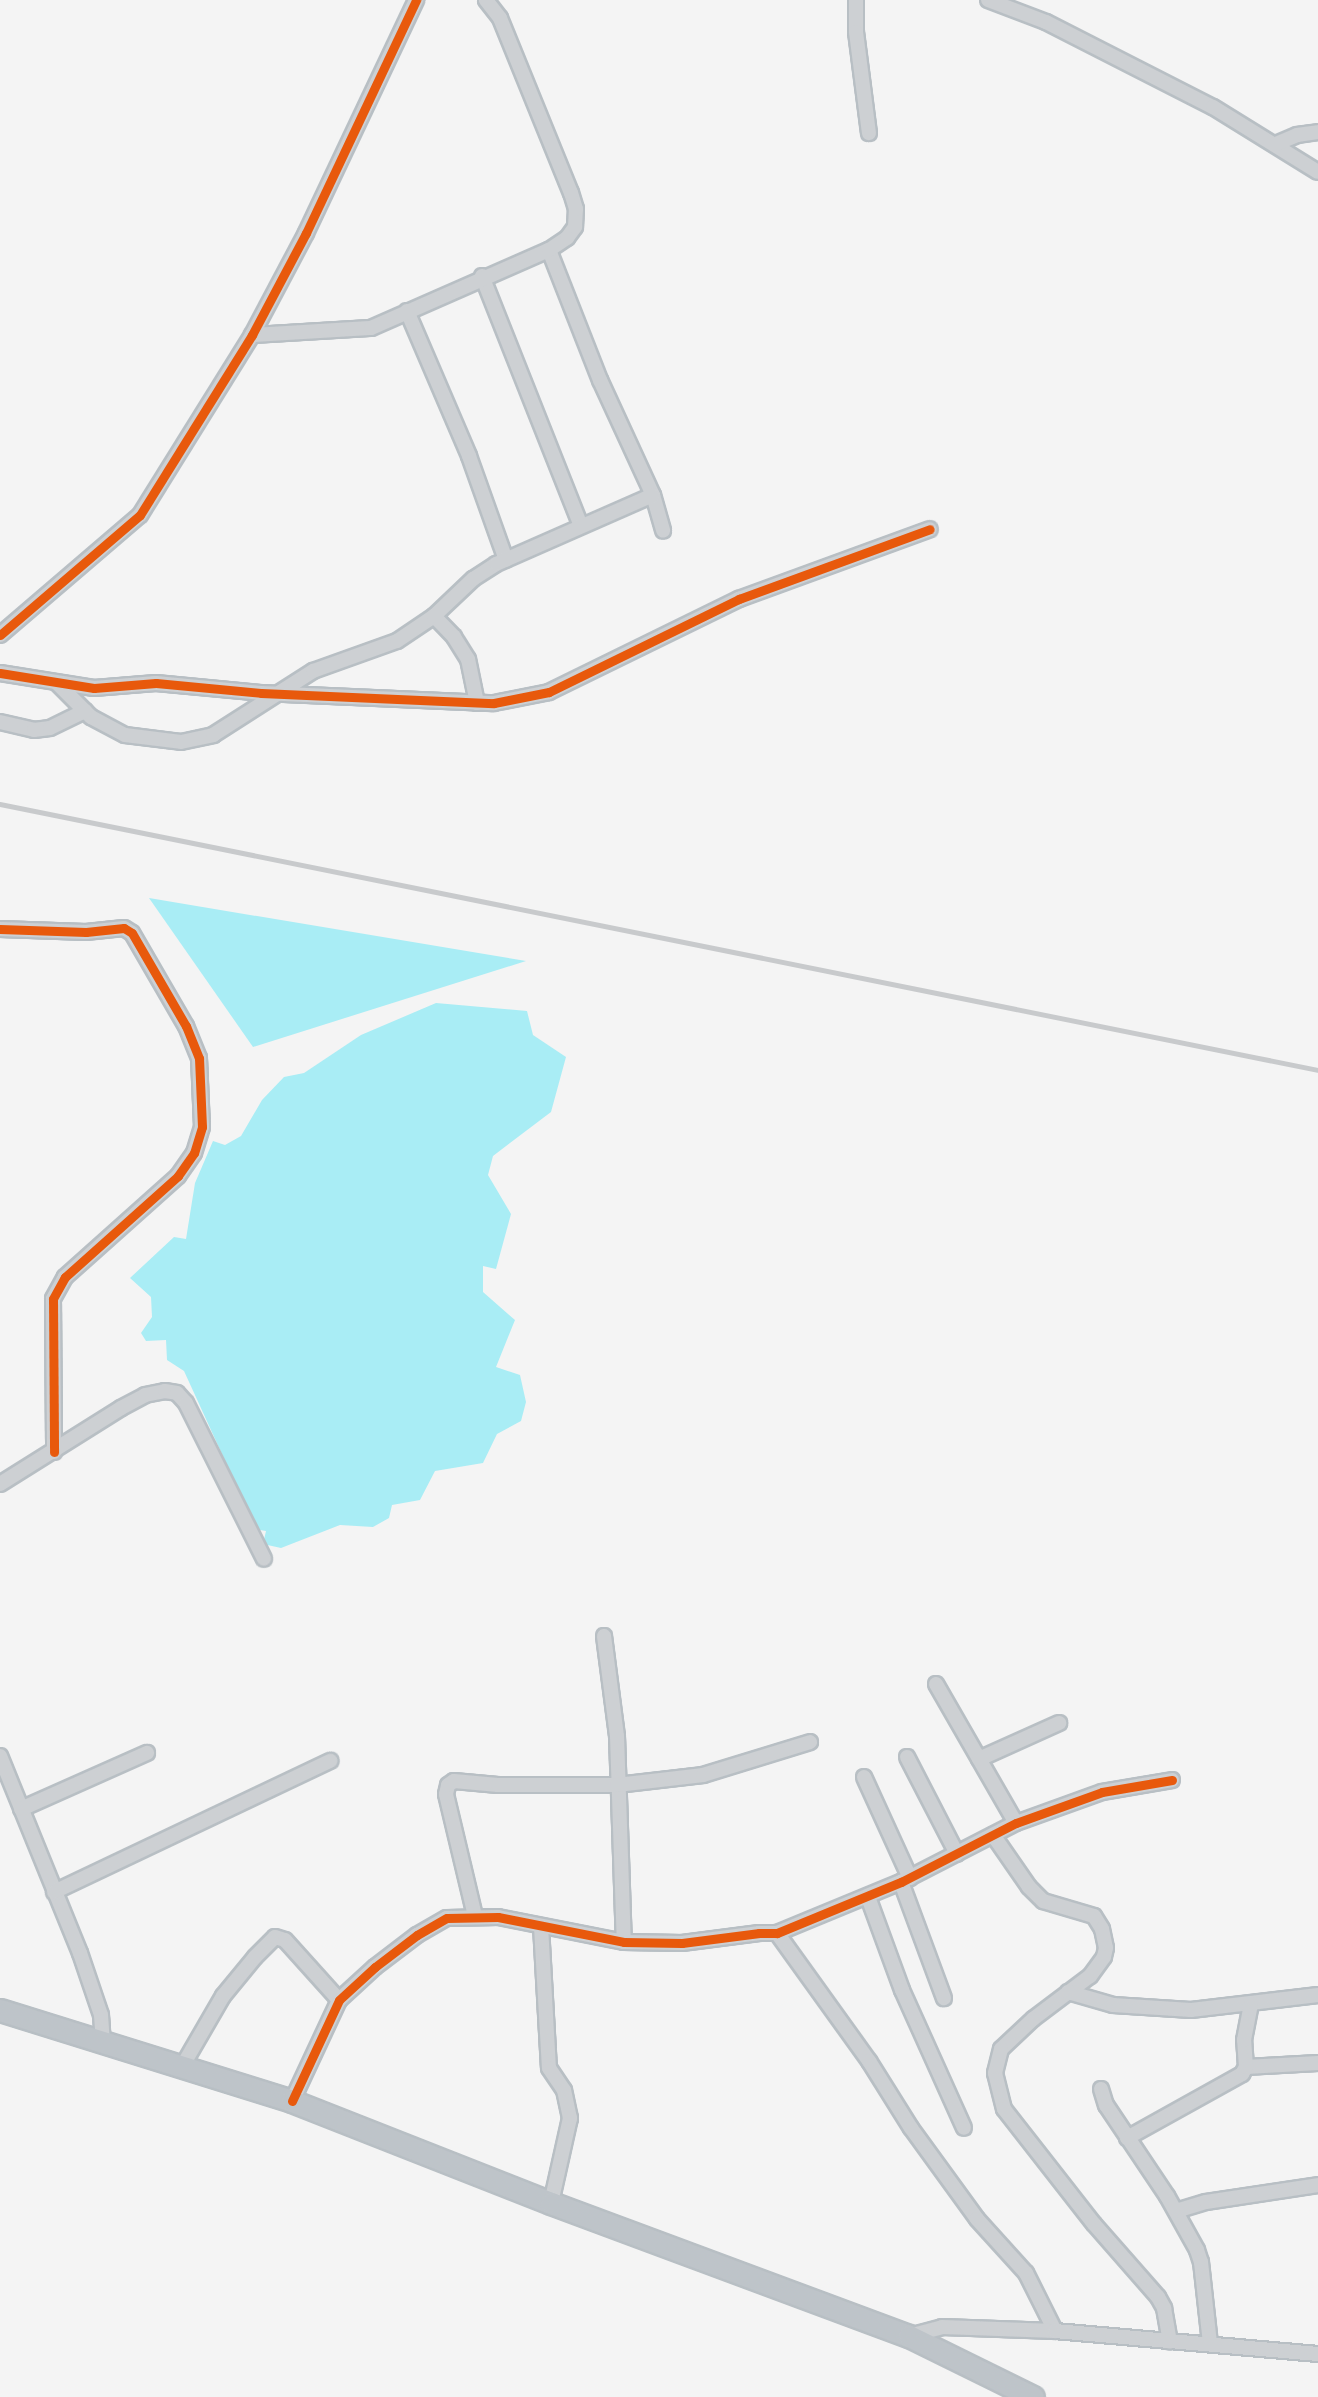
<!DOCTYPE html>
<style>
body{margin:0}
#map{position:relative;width:1318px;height:2397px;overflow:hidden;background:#f4f4f4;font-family:Karla,sans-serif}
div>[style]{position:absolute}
.water>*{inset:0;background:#a9edf5}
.roads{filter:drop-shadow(2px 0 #b8bfc4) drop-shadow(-2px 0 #b8bfc4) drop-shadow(0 2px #b8bfc4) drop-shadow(0 -2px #b8bfc4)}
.minor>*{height:14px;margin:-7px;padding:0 7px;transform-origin:7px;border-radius:7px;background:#cdd0d3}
.highway>*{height:21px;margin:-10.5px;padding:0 10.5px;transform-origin:10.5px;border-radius:10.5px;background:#bec4c9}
.rail>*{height:4.5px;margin:-2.25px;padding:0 2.25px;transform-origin:2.25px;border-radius:2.25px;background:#c8cacc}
.cycleway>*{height:9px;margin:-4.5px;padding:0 4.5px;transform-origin:4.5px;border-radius:4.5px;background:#e8590c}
span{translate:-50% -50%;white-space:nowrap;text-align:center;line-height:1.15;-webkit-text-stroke:6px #fff;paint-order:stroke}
</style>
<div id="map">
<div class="water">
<div style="clip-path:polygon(149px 898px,526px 961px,253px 1047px)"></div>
<div style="clip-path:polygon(436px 1003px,527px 1011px,533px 1035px,566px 1057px,551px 1112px,493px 1156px,488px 1175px,511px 1214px,496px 1269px,483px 1266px,483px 1292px,515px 1320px,496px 1367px,520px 1375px,526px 1402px,521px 1421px,497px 1434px,483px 1463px,435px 1471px,420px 1500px,392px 1505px,389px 1518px,373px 1527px,340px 1525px,281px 1548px,263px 1544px,266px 1531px,260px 1530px,248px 1511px,184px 1371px,167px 1360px,166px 1340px,146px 1341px,141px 1333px,152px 1317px,151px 1297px,130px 1278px,174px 1237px,186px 1239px,195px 1183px,213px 1141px,225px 1145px,241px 1136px,262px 1100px,284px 1077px,304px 1073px,361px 1035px)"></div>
</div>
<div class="roads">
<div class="minor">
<div style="left:856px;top:0;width:32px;rotate:90deg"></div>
<div style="left:856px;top:32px;width:102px;rotate:82.7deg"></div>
<div style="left:988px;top:0;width:62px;rotate:20.8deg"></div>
<div style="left:1046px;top:22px;width:187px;rotate:27deg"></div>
<div style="left:1213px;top:107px;width:123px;rotate:31.8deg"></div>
<div style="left:1276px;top:144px;width:23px;rotate:-23deg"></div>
<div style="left:1297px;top:135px;width:21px;rotate:-8deg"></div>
<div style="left:549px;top:250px;width:140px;rotate:68.6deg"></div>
<div style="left:600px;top:380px;width:127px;rotate:65.3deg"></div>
<div style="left:653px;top:495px;width:37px;rotate:74deg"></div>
<div style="left:482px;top:276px;width:269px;rotate:68.4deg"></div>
<div style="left:407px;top:311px;width:158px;rotate:66.8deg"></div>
<div style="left:469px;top:456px;width:110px;rotate:70.4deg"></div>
<div style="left:252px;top:335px;width:119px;rotate:-3.4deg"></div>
<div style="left:371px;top:328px;width:194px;rotate:-23.7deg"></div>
<div style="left:549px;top:250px;width:22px;rotate:-34deg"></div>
<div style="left:567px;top:238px;width:14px;rotate:-54deg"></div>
<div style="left:575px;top:227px;width:18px;rotate:-87deg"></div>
<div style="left:576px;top:209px;width:17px;rotate:-107deg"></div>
<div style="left:571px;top:193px;width:189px;rotate:-112.1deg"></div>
<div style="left:500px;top:18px;width:23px;rotate:-128deg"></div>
<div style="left:434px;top:616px;width:29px;rotate:46deg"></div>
<div style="left:454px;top:637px;width:26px;rotate:58deg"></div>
<div style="left:468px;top:659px;width:45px;rotate:78.4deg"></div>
<div style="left:0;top:635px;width:184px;rotate:-40.6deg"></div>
<div style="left:140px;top:515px;width:212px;rotate:-58.1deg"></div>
<div style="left:252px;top:335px;width:115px;rotate:-62.1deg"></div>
<div style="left:306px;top:233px;width:258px;rotate:-64.7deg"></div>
<div style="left:0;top:673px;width:95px;rotate:9.1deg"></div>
<div style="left:94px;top:688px;width:62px;rotate:-4.6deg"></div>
<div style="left:156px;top:683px;width:105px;rotate:5.4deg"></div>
<div style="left:261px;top:693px;width:233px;rotate:2.5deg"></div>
<div style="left:494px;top:703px;width:56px;rotate:-11.3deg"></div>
<div style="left:549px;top:692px;width:212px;rotate:-26.1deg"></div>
<div style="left:739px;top:599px;width:203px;rotate:-20.1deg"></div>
<div style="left:57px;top:683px;width:48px;rotate:45deg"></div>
<div style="left:91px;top:717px;width:38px;rotate:28deg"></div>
<div style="left:125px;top:735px;width:56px;rotate:7.1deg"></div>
<div style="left:181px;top:742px;width:33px;rotate:-12deg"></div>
<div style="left:213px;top:735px;width:119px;rotate:-32.6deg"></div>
<div style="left:313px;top:671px;width:89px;rotate:-19.7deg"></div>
<div style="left:397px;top:641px;width:45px;rotate:-34deg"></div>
<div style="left:434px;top:616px;width:54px;rotate:-43.5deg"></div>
<div style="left:473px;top:579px;width:27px;rotate:-33deg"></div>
<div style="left:496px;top:564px;width:171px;rotate:-23.7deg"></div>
<div style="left:0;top:722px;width:35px;rotate:13deg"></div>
<div style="left:34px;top:730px;width:16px;rotate:-7deg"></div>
<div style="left:50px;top:728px;width:39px;rotate:-26deg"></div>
<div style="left:0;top:929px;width:86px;rotate:2deg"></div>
<div style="left:86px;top:932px;width:38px;rotate:-6deg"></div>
<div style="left:124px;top:928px;width:9px;rotate:32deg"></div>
<div style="left:132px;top:933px;width:108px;rotate:59.9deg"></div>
<div style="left:186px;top:1026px;width:35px;rotate:68deg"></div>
<div style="left:199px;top:1058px;width:69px;rotate:87.5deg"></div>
<div style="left:202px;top:1127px;width:27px;rotate:107deg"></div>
<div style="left:194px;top:1153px;width:28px;rotate:125deg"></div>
<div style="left:178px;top:1176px;width:152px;rotate:138.2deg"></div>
<div style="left:65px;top:1277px;width:25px;rotate:119deg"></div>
<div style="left:53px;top:1299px;width:153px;rotate:89.6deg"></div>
<div style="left:0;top:1484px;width:143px;rotate:-32.1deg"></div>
<div style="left:121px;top:1408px;width:27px;rotate:-28deg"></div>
<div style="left:145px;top:1395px;width:20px;rotate:-11deg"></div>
<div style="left:165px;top:1391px;width:12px;rotate:9deg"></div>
<div style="left:177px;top:1393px;width:13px;rotate:48deg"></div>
<div style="left:186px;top:1403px;width:174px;rotate:63.4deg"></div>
<div style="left:604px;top:1636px;width:101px;rotate:82.6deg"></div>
<div style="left:617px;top:1736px;width:206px;rotate:88.1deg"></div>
<div style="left:936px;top:1684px;width:160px;rotate:60.1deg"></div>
<div style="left:0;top:1756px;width:213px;rotate:67.9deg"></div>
<div style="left:80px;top:1953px;width:65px;rotate:71.3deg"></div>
<div style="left:101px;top:2015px;width:26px;rotate:86deg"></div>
<div style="left:907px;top:1757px;width:109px;rotate:62.7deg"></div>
<div style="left:979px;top:1759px;width:88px;rotate:-24.2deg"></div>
<div style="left:864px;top:1777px;width:111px;rotate:65.5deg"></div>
<div style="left:21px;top:1809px;width:138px;rotate:-24deg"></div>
<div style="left:993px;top:1835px;width:63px;rotate:55.3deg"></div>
<div style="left:1029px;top:1887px;width:20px;rotate:45deg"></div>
<div style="left:1043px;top:1901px;width:53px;rotate:16.4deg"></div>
<div style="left:1094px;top:1916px;width:15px;rotate:58deg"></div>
<div style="left:1102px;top:1929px;width:19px;rotate:78deg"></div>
<div style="left:1106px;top:1948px;width:9px;rotate:103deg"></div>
<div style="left:1104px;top:1957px;width:24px;rotate:126deg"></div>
<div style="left:1090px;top:1976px;width:71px;rotate:143deg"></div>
<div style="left:1033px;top:2019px;width:44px;rotate:136.8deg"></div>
<div style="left:1001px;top:2049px;width:25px;rotate:104deg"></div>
<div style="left:995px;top:2073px;width:37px;rotate:76deg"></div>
<div style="left:1004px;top:2109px;width:146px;rotate:52deg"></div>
<div style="left:1094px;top:2224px;width:97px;rotate:48.8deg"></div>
<div style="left:1158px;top:2297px;width:13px;rotate:61deg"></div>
<div style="left:1164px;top:2308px;width:34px;rotate:80deg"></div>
<div style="left:901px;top:1882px;width:124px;rotate:69.7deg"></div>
<div style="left:54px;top:1892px;width:306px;rotate:-25.4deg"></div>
<div style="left:868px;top:1897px;width:99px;rotate:69.9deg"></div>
<div style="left:902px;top:1990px;width:151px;rotate:65.8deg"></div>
<div style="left:475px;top:1916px;width:125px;rotate:-103.4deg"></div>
<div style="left:446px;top:1794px;width:9px;rotate:-77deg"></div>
<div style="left:448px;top:1785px;width:7px;rotate:-34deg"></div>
<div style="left:454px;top:1781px;width:44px;rotate:5.2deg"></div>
<div style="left:498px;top:1785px;width:119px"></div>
<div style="left:617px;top:1785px;width:87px;rotate:-6.6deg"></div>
<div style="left:703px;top:1775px;width:112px;rotate:-17.1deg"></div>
<div style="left:541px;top:1926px;width:142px;rotate:86.8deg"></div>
<div style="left:549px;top:2068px;width:27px;rotate:56deg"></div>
<div style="left:564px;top:2090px;width:29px;rotate:78deg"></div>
<div style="left:570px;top:2118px;width:87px;rotate:102.6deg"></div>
<div style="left:777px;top:1933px;width:158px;rotate:54.3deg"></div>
<div style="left:869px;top:2061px;width:79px;rotate:57.9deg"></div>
<div style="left:911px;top:2128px;width:112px;rotate:54deg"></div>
<div style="left:977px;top:2219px;width:73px;rotate:47.8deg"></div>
<div style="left:1026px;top:2273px;width:65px;rotate:63.4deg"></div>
<div style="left:1068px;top:1992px;width:47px;rotate:16.1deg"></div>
<div style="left:1113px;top:2005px;width:78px;rotate:3.7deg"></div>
<div style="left:1191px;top:2010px;width:128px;rotate:-6.7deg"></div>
<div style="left:183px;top:2065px;width:80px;rotate:-59.9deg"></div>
<div style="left:223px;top:1996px;width:50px;rotate:-50.6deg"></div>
<div style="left:255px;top:1957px;width:28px;rotate:-45deg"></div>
<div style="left:275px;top:1937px;width:10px;rotate:17deg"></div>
<div style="left:285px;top:1940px;width:81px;rotate:48deg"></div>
<div style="left:1246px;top:2067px;width:72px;rotate:-3.2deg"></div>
<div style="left:1101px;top:2089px;width:17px;rotate:73deg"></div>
<div style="left:1106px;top:2105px;width:110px;rotate:56.2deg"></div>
<div style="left:1167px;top:2196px;width:62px;rotate:60.9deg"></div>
<div style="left:1197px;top:2250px;width:13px;rotate:72deg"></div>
<div style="left:1201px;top:2262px;width:82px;rotate:83.7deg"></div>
<div style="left:292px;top:2101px;width:111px;rotate:-65deg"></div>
<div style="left:339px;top:2000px;width:49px;rotate:-42.5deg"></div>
<div style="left:375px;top:1967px;width:53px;rotate:-37.3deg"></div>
<div style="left:417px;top:1935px;width:34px;rotate:-30deg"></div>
<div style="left:447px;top:1918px;width:51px;rotate:-1.1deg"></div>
<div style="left:498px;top:1917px;width:128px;rotate:11.2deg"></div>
<div style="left:624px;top:1942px;width:58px;rotate:1deg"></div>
<div style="left:682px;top:1943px;width:78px;rotate:-7.4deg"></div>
<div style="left:759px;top:1933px;width:18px"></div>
<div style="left:777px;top:1933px;width:134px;rotate:-22.4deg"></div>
<div style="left:901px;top:1882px;width:129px;rotate:-27.2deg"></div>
<div style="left:1016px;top:1823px;width:91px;rotate:-19.8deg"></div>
<div style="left:1102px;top:1792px;width:71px;rotate:-9.7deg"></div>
<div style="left:1127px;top:2138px;width:132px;rotate:-29.1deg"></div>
<div style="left:1242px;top:2074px;width:8px;rotate:-60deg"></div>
<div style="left:1246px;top:2067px;width:27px;rotate:-94deg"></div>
<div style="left:1244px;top:2040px;width:37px;rotate:-79deg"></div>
<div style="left:1176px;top:2211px;width:31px;rotate:-17deg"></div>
<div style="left:1206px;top:2202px;width:113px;rotate:-8.6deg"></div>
<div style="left:909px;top:2336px;width:34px;rotate:-15deg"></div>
<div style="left:942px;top:2327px;width:113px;rotate:2deg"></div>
<div style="left:1055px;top:2331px;width:264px;rotate:5deg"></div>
</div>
<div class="highway">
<div style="left:0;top:2010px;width:306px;rotate:17.3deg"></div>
<div style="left:292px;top:2101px;width:278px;rotate:21.5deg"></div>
<div style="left:551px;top:2203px;width:382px;rotate:20.4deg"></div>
<div style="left:909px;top:2336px;width:138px;rotate:26.2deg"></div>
</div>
</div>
<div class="rail">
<div style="left:0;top:804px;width:1345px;rotate:11.41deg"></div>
</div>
<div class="cycleway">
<div style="left:0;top:635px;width:184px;rotate:-40.6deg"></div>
<div style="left:140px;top:515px;width:212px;rotate:-58.1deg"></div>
<div style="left:252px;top:335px;width:115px;rotate:-62.1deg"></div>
<div style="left:306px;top:233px;width:258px;rotate:-64.7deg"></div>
<div style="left:0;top:673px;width:95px;rotate:9.1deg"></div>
<div style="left:94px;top:688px;width:62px;rotate:-4.6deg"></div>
<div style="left:156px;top:683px;width:105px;rotate:5.4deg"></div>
<div style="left:261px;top:693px;width:233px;rotate:2.5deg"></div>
<div style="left:494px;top:703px;width:56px;rotate:-11.3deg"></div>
<div style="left:549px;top:692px;width:212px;rotate:-26.1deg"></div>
<div style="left:739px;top:599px;width:203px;rotate:-20.1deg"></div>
<div style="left:0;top:929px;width:86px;rotate:2deg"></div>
<div style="left:86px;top:932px;width:38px;rotate:-6deg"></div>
<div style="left:124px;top:928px;width:9px;rotate:32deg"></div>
<div style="left:132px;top:933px;width:108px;rotate:59.9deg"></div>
<div style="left:186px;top:1026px;width:35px;rotate:68deg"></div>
<div style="left:199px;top:1058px;width:69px;rotate:87.5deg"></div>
<div style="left:202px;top:1127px;width:27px;rotate:107deg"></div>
<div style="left:194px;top:1153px;width:28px;rotate:125deg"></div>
<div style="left:178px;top:1176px;width:152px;rotate:138.2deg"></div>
<div style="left:65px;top:1277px;width:25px;rotate:119deg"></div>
<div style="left:53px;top:1299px;width:153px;rotate:89.6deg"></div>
<div style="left:292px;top:2101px;width:111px;rotate:-65deg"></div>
<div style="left:339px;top:2000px;width:49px;rotate:-42.5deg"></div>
<div style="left:375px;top:1967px;width:53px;rotate:-37.3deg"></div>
<div style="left:417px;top:1935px;width:34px;rotate:-30deg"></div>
<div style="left:447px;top:1918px;width:51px;rotate:-1.1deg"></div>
<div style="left:498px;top:1917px;width:128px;rotate:11.2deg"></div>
<div style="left:624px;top:1942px;width:58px;rotate:1deg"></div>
<div style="left:682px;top:1943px;width:78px;rotate:-7.4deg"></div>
<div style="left:759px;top:1933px;width:18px"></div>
<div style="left:777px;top:1933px;width:134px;rotate:-22.4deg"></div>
<div style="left:901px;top:1882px;width:129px;rotate:-27.2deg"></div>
<div style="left:1016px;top:1823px;width:91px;rotate:-19.8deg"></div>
<div style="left:1102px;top:1792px;width:71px;rotate:-9.7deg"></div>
</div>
</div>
